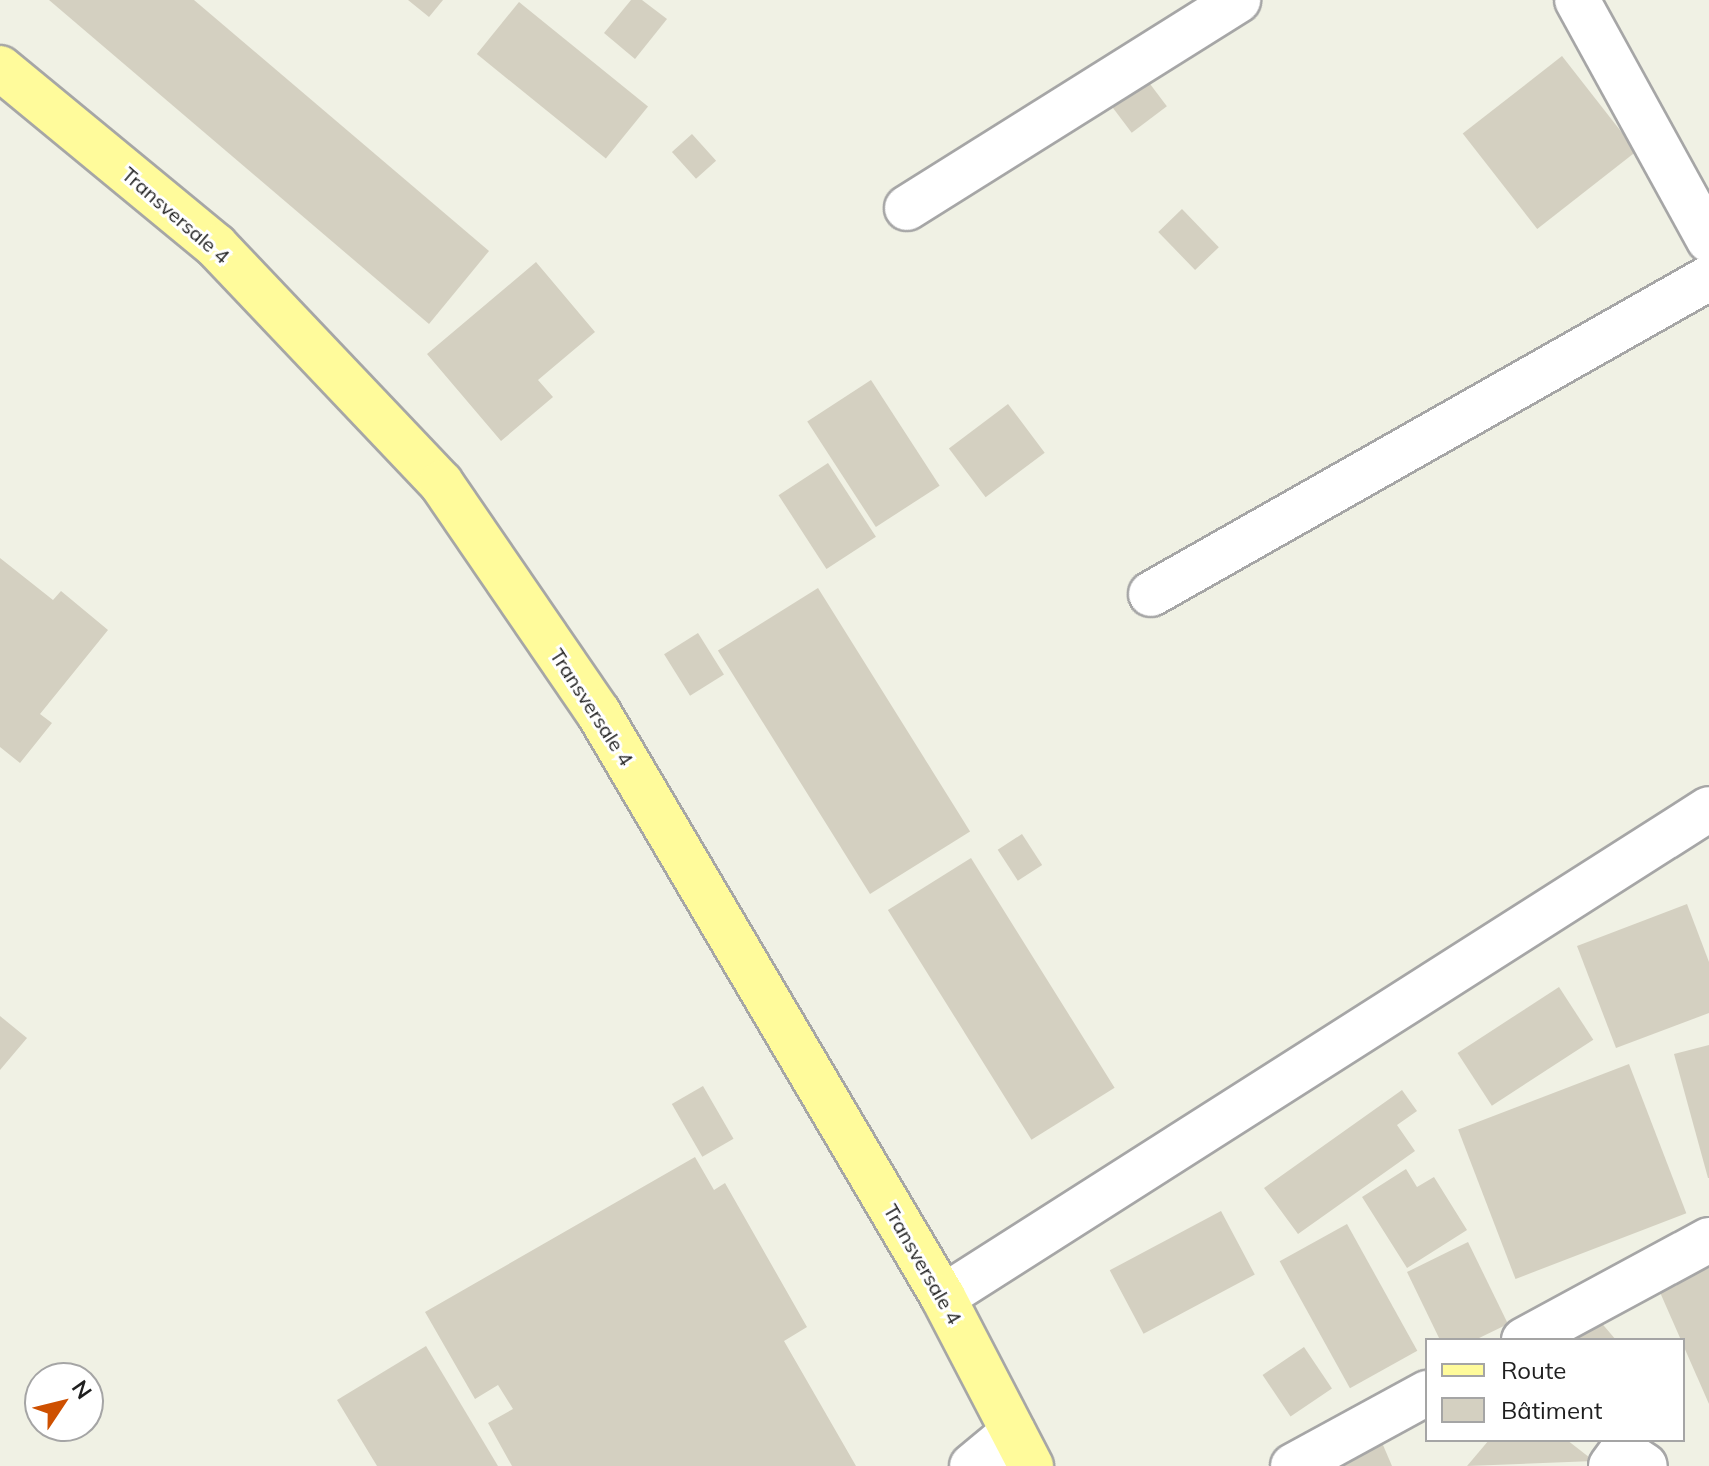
<!DOCTYPE html>
<meta charset="utf-8">
<style>
body{margin:0}
#map{position:relative;width:1709px;height:1466px;overflow:hidden;background:#f0f1e4;font-family:Mulish,sans-serif}
div>[style]{position:absolute}
.building>*{inset:0;background:#d4d0c1;transform-origin:0 0}
.roads{filter:drop-shadow(2px 0 #a6a6a6) drop-shadow(-2px 0 #a6a6a6) drop-shadow(0 2px #a6a6a6) drop-shadow(0 -2px #a6a6a6)}
.minor>*{height:44px;margin:-22px;padding:0 22px;transform-origin:22px;border-radius:22px;background:#fff}
.major>*{height:44px;margin:-22px;padding:0 22px;transform-origin:22px;border-radius:22px;background:#fffb9b}
span{translate:-50% -50%;white-space:nowrap;text-align:center;line-height:1.15;-webkit-text-stroke:6px #fff;paint-order:stroke}
.street-label{font-size:20px;color:#1f1f1f}
.legend{position:absolute;left:1425px;top:1338px;width:260px;height:104px;box-sizing:border-box;background:#fff;border:2px solid #a5a5a5;margin:0;padding:10px 14px;list-style:none;font-size:24px;color:#1f1f1f}
.legend li{display:flex;align-items:center;gap:16px;height:40px}
.legend b{width:40px;border:2px solid #a5a5a5}
.north{position:absolute;left:24px;top:1362px;width:80px;height:80px;box-sizing:border-box;background:#fff;border:2px solid #a5a5a5;border-radius:50%;rotate:55deg;font-size:22px;font-weight:700;line-height:32px;text-align:center;color:#1f1f1f}
.north::after{content:'';display:block;margin:auto;width:28px;height:36px;background:#ce5000;clip-path:polygon(50% 0,100% 100%,50% 72%,0 100%)}
</style>
<div id="map">
<div class="building">
<div style="clip-path:polygon(49px 0,194px 0,489px 251px,429px 324px)"></div>
<div style="clip-path:polygon(408px 0,443px 0,429px 17px)"></div>
<div style="clip-path:polygon(631px 0,642px 0,667px 19px,635px 59px,604px 33px)"></div>
<div style="left:519px;top:2px;width:166px;height:67px;rotate:39deg"></div>
<div style="left:1562px;top:56px;width:121px;height:126px;rotate:52deg"></div>
<div style="left:1144px;top:76px;width:38px;height:44px;rotate:53deg"></div>
<div style="left:692px;top:134px;width:36px;height:27px;rotate:48deg"></div>
<div style="left:1182px;top:209px;width:53px;height:33px;rotate:46deg"></div>
<div style="clip-path:polygon(536px 262px,595px 332px,538px 380px,553px 397px,501px 441px,427px 354px)"></div>
<div style="left:871px;top:380px;width:126px;height:76px;rotate:57deg"></div>
<div style="left:1008px;top:404px;width:61px;height:74px;rotate:53deg"></div>
<div style="left:828px;top:463px;width:88px;height:59px;rotate:57deg"></div>
<div style="clip-path:polygon(0 558px,53px 600px,61px 591px,108px 630px,40px 714px,52px 723px,20px 763px,0 747px)"></div>
<div style="left:818px;top:588px;width:287px;height:118px;rotate:58deg"></div>
<div style="left:698px;top:633px;width:49px;height:40px;rotate:58deg"></div>
<div style="left:1022px;top:834px;width:37px;height:29px;rotate:57deg"></div>
<div style="left:971px;top:858px;width:271px;height:98px;rotate:58deg"></div>
<div style="clip-path:polygon(1687px 904px,1709px 962px,1709px 1013px,1616px 1048px,1577px 946px)"></div>
<div style="left:1559px;top:987px;width:63px;height:121px;rotate:57deg"></div>
<div style="clip-path:polygon(0 1016px,27px 1038px,0 1070px)"></div>
<div style="clip-path:polygon(1709px 1045px,1709px 1178px,1708px 1178px,1674px 1054px)"></div>
<div style="left:1629px;top:1064px;width:160px;height:183px;rotate:69deg"></div>
<div style="left:703px;top:1086px;width:61px;height:36px;rotate:60deg"></div>
<div style="clip-path:polygon(1402px 1090px,1417px 1111px,1397px 1125px,1415px 1151px,1298px 1234px,1264px 1188px)"></div>
<div style="clip-path:polygon(695px 1157px,714px 1190px,725px 1183px,807px 1327px,784px 1341px,856px 1466px,512px 1466px,488px 1423px,513px 1409px,498px 1385px,475px 1399px,425px 1312px)"></div>
<div style="clip-path:polygon(1406px 1169px,1417px 1187px,1434px 1177px,1467px 1230px,1407px 1268px,1362px 1197px)"></div>
<div style="left:1221px;top:1211px;width:72px;height:126px;rotate:62deg"></div>
<div style="left:1347px;top:1224px;width:145px;height:77px;rotate:61deg"></div>
<div style="clip-path:polygon(1468px 1242px,1508px 1324px,1475px 1340px,1440px 1340px,1407px 1272px)"></div>
<div style="clip-path:polygon(1709px 1268px,1709px 1404px,1659px 1290px)"></div>
<div style="clip-path:polygon(1599px 1320px,1616px 1340px,1576px 1340px)"></div>
<div style="clip-path:polygon(426px 1346px,498px 1466px,377px 1466px,337px 1400px)"></div>
<div style="left:1304px;top:1347px;width:50px;height:50px;rotate:56deg"></div>
<div style="clip-path:polygon(1380px 1438px,1392px 1466px,1325px 1466px)"></div>
<div style="clip-path:polygon(1489px 1440px,1567px 1440px,1594px 1461px,1467px 1466px)"></div>
</div>
<div class="roads">
<div class="minor">
<div style="left:1577px;top:0;width:274px;rotate:61.2deg"></div>
<div style="left:907px;top:208px;width:391px;rotate:-32.1deg"></div>
<div style="left:1151px;top:594px;width:641px;rotate:-29.52deg"></div>
<div style="left:943px;top:1297px;width:908px;rotate:-32.5deg"></div>
<div style="left:1524px;top:1340px;width:210px;rotate:-28.4deg"></div>
<div style="left:972px;top:1466px;width:53px;rotate:-39.7deg"></div>
<div style="left:1293px;top:1466px;width:153px;rotate:-28.6deg"></div>
<div style="left:1611px;top:1466px;width:19px;rotate:-54deg"></div>
<div style="left:1622px;top:1451px;width:27px;rotate:33deg"></div>
</div>
<div class="major">
<div style="left:0;top:68px;width:280px;rotate:39.5deg"></div>
<div style="left:216px;top:246px;width:327px;rotate:46.5deg"></div>
<div style="left:441px;top:483px;width:278px;rotate:55.6deg"></div>
<div style="left:598px;top:712px;width:679px;rotate:59.47deg"></div>
<div style="left:943px;top:1297px;width:191px;rotate:62.5deg"></div>
</div>
</div>
<div class="street-label">
<span style="left:176px;top:215px;rotate:41deg">Transversale 4</span>
<span style="left:592px;top:707px;rotate:57deg">Transversale 4</span>
<span style="left:923px;top:1264px;rotate:60deg">Transversale 4</span>
</div>
<ul class="legend">
<li><b style="height:10px;background:#fffb9b"></b>Route</li>
<li><b style="height:22px;background:#d4d0c1"></b>Bâtiment</li>
</ul>
<div class="north">N</div>
</div>
